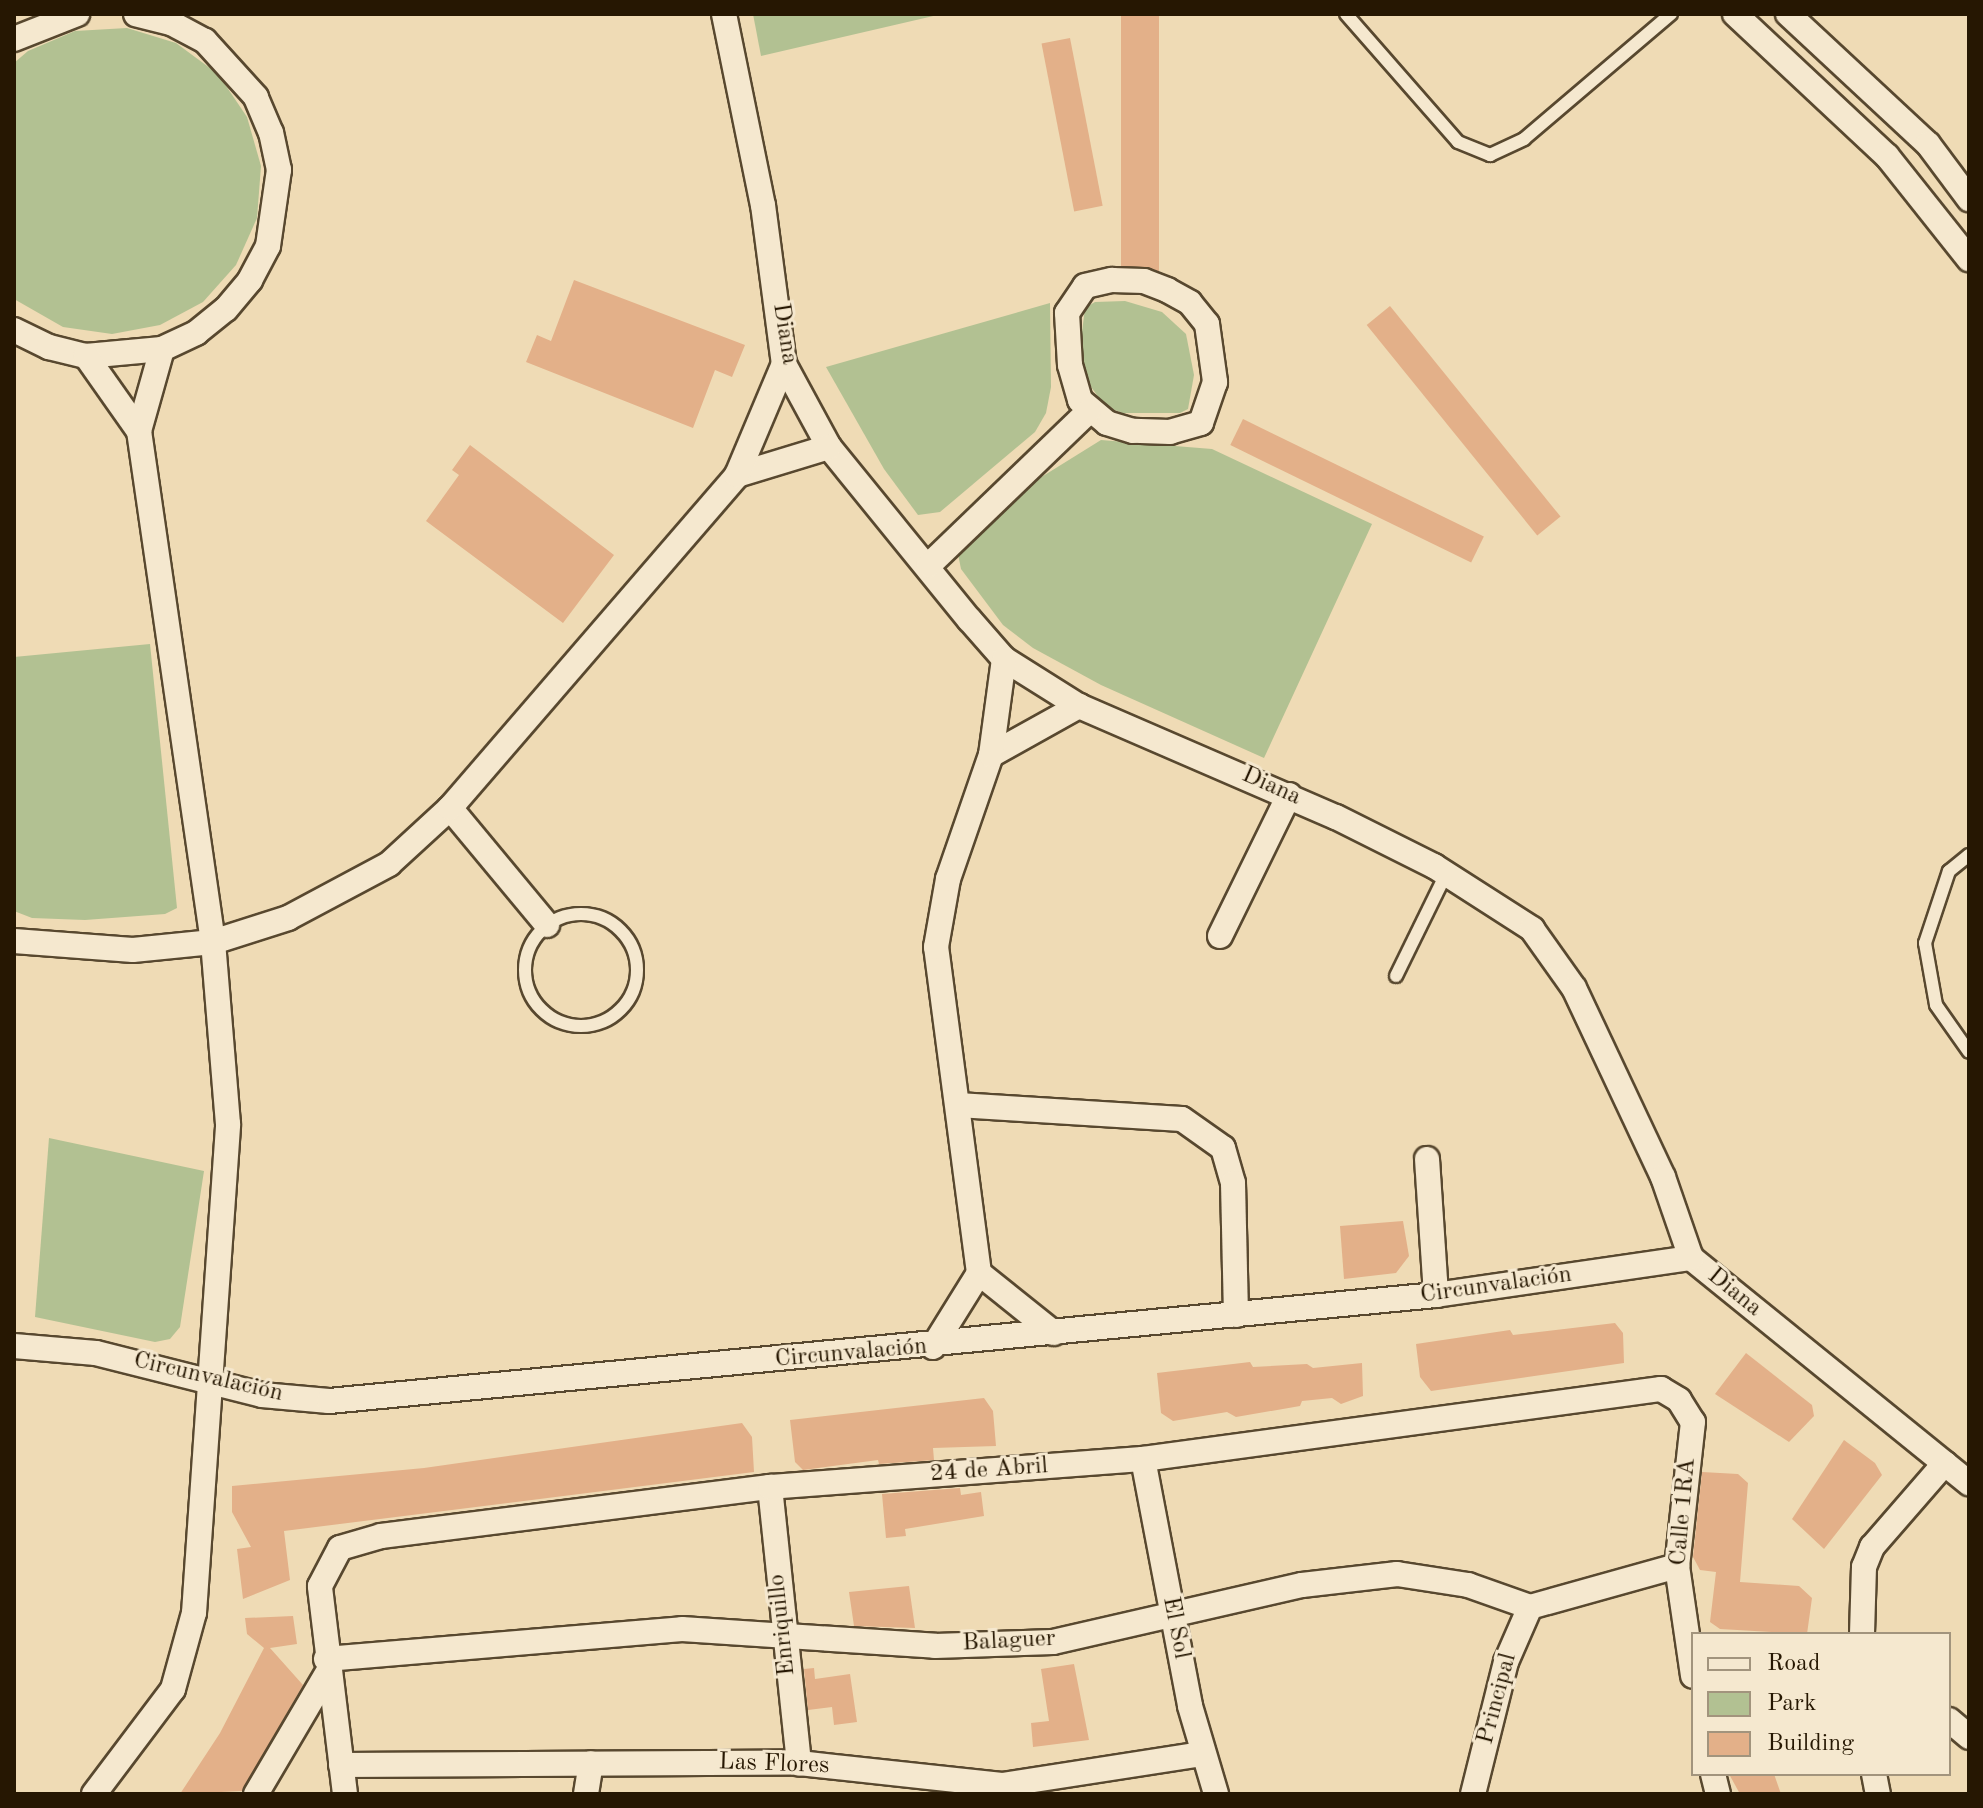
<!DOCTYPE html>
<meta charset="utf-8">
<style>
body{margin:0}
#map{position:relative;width:1983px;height:1808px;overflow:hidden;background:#efdbb5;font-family:"Old Standard TT",serif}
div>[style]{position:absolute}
.green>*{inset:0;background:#b2c192}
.building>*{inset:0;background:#e3b089;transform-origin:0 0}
.roads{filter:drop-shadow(2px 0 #58482f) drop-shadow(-2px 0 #58482f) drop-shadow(0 2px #58482f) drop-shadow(0 -2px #58482f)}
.lane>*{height:12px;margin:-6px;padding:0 6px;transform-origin:6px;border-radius:6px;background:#f5e8cf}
.lane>.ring{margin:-6px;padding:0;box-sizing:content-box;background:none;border:12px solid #f5e8cf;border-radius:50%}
.street>*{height:24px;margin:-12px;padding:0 12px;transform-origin:12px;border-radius:12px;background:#f5e8cf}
span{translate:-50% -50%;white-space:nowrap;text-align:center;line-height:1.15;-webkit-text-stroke:6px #f5e8cf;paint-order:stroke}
.street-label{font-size:24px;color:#261702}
.frame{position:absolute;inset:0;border:16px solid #261702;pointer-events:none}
.legend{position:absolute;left:1691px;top:1632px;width:260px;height:144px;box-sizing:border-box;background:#f5e8cf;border:2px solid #a2947d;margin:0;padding:10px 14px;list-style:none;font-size:24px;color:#261702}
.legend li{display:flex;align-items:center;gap:16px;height:40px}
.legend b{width:40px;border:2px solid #a2947d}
</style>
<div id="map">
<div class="green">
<div style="clip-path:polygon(753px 14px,942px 14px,761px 56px)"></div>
<div style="clip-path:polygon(127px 28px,176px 43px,218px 74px,247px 117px,261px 166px,257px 218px,236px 265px,203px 302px,160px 325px,112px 334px,63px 327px,14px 299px,14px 63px,28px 51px,75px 31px)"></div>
<div style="clip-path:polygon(1125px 301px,1162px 312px,1186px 334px,1194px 375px,1188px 409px,1180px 413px,1122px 413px,1105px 406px,1086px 380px,1081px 340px,1085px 308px,1095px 302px)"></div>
<div style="clip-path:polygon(1050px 303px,1051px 387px,1046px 413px,1035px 432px,940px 512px,918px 515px,884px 469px,826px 367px)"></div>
<div style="clip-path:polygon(1101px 440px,1212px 449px,1372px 524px,1264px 758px,1101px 685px,1033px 648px,1003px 625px,961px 569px,958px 554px,968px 540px,1035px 481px)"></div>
<div style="clip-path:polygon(150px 644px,177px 908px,165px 914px,85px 920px,32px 918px,14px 911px,14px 657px)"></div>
<div style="clip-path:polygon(49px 1138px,204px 1171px,180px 1327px,170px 1339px,155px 1342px,35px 1317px)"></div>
</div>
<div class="building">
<div style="left:1121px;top:14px;width:38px;height:258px"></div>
<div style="left:1070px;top:38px;width:171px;height:29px;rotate:79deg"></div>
<div style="clip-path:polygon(574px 280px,745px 345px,732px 377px,715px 370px,693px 428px,526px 362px,537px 335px,551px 341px)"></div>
<div style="left:1390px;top:306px;width:271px;height:30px;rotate:51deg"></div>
<div style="left:1243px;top:419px;width:268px;height:29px;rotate:26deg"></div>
<div style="clip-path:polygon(470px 445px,614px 555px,563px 623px,426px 521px,459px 475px,452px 470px)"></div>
<div style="clip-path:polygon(1403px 1221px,1409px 1256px,1396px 1273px,1344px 1279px,1340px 1226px)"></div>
<div style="clip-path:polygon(1615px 1323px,1623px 1333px,1624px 1363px,1431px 1391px,1420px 1377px,1416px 1344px,1510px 1330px,1513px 1335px)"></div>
<div style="clip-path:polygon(1746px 1353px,1812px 1405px,1814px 1416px,1789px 1442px,1715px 1394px)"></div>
<div style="clip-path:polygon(1250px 1362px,1253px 1367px,1307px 1364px,1313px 1368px,1362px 1363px,1363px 1396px,1341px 1404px,1332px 1398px,1302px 1401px,1300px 1406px,1236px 1417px,1227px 1412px,1173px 1421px,1161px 1413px,1157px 1373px)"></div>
<div style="clip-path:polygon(984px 1398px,993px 1411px,996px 1446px,933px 1448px,934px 1460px,879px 1464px,878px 1460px,803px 1470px,795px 1462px,790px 1420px)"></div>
<div style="clip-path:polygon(742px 1423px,752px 1437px,754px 1472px,284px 1531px,290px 1580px,243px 1599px,237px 1549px,251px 1547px,232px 1512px,232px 1486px,424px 1468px)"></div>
<div style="clip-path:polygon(1844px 1440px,1875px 1463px,1882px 1475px,1824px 1549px,1792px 1519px)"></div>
<div style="clip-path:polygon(1702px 1472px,1738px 1474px,1748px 1483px,1740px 1582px,1799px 1586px,1812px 1598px,1807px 1634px,1720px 1629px,1710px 1622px,1716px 1572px,1700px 1570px,1693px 1557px)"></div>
<div style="clip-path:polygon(960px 1488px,961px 1495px,981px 1492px,984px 1516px,905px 1529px,906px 1536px,886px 1538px,882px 1494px)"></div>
<div style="clip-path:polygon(909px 1586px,915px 1628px,854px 1626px,849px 1592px)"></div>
<div style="clip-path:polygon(293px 1616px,297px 1644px,270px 1648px,303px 1685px,242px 1791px,180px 1794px,220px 1733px,264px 1648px,247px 1634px,245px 1618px)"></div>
<div style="clip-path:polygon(1074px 1664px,1089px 1740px,1033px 1747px,1031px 1723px,1049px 1721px,1041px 1669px)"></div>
<div style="clip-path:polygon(814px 1668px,815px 1679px,850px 1674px,857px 1722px,834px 1725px,832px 1707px,808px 1710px,804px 1669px)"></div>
<div style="clip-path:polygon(1729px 1774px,1774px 1774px,1781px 1794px,1740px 1794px)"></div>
</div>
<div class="roads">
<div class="lane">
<div style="left:1346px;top:14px;width:170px;rotate:48.8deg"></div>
<div style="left:1458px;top:142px;width:35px;rotate:22deg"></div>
<div style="left:1490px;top:155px;width:38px;rotate:-25deg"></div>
<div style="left:1524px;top:139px;width:193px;rotate:-40.4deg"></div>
<div style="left:1969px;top:855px;width:26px;rotate:141deg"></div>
<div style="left:1949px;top:871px;width:76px;rotate:108.4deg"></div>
<div style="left:1925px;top:943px;width:63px;rotate:79.9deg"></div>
<div style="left:1936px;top:1005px;width:57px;rotate:54.9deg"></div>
<div class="ring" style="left:525px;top:914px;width:100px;height:100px"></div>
<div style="left:1396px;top:976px;width:114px;rotate:-63.9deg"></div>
</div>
<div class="street">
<div style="left:724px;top:14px;width:195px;rotate:78.5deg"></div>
<div style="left:763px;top:205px;width:160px;rotate:82.5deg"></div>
<div style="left:784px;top:364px;width:94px;rotate:61.5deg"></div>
<div style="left:829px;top:447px;width:222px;rotate:50.9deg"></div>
<div style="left:969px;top:619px;width:53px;rotate:48.8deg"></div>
<div style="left:1004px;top:659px;width:89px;rotate:32.1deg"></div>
<div style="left:1079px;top:706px;width:280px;rotate:23.4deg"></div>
<div style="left:1336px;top:817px;width:110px;rotate:26.6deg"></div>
<div style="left:1434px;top:866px;width:117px;rotate:32.7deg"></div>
<div style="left:1532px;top:929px;width:72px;rotate:54.6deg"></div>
<div style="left:1574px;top:988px;width:209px;rotate:64.8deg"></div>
<div style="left:1663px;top:1177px;width:86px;rotate:70.9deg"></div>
<div style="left:1691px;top:1258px;width:358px;rotate:39deg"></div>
<div style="left:1735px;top:14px;width:208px;rotate:43.1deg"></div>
<div style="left:1887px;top:156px;width:132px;rotate:51.5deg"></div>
<div style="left:1788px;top:14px;width:191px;rotate:42.9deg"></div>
<div style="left:1928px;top:144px;width:69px;rotate:53.3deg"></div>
<div style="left:14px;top:39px;width:68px;rotate:-21.6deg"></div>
<div style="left:1112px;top:280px;width:32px;rotate:2deg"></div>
<div style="left:1144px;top:281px;width:25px;rotate:21deg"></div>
<div style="left:1167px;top:290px;width:26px;rotate:29deg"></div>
<div style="left:1190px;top:303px;width:27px;rotate:51deg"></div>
<div style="left:1207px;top:324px;width:59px;rotate:82.1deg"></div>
<div style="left:1215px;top:382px;width:43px;rotate:108.9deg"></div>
<div style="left:1201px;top:423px;width:32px;rotate:164deg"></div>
<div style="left:1170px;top:432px;width:37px;rotate:-178deg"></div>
<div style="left:1133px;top:431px;width:27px;rotate:-163deg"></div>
<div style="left:1107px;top:423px;width:35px;rotate:-140deg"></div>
<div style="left:1080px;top:400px;width:36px;rotate:-106deg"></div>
<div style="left:1070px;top:365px;width:52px;rotate:-93.3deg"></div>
<div style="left:1067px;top:313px;width:32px;rotate:-56deg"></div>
<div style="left:1085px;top:286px;width:28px;rotate:-13deg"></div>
<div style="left:14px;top:330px;width:39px;rotate:26deg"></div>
<div style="left:49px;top:347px;width:38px;rotate:14deg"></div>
<div style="left:86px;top:356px;width:76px;rotate:-5.3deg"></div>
<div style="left:162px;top:349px;width:38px;rotate:-25deg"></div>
<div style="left:196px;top:333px;width:38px;rotate:-39deg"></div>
<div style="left:226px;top:309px;width:38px;rotate:-50deg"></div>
<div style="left:250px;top:280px;width:38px;rotate:-62deg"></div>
<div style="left:268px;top:246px;width:77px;rotate:-81.8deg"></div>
<div style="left:279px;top:170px;width:38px;rotate:-102deg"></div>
<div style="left:271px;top:133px;width:39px;rotate:-113deg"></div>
<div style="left:256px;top:97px;width:76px;rotate:-132.3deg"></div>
<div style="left:205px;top:41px;width:38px;rotate:-152deg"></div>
<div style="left:171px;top:23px;width:36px;rotate:-166deg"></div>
<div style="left:86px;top:356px;width:92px;rotate:54.8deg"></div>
<div style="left:737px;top:475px;width:96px;rotate:-16.9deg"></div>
<div style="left:929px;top:565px;width:221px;rotate:-43.9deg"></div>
<div style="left:991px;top:755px;width:101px;rotate:-29.1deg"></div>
<div style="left:450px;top:808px;width:152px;rotate:50.3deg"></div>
<div style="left:1220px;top:936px;width:157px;rotate:-63.9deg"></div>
<div style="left:14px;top:941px;width:119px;rotate:4.3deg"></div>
<div style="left:133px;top:950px;width:80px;rotate:-5.7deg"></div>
<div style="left:213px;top:942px;width:79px;rotate:-17.7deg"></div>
<div style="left:288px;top:918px;width:115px;rotate:-28.1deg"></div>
<div style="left:389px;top:864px;width:83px;rotate:-42.6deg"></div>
<div style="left:450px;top:808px;width:440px;rotate:-49.2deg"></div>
<div style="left:737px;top:475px;width:121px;rotate:-67.1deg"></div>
<div style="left:958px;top:1105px;width:224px;rotate:3.6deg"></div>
<div style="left:1182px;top:1119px;width:50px;rotate:35.3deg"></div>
<div style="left:1223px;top:1148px;width:36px;rotate:74deg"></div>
<div style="left:1233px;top:1183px;width:132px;rotate:88.7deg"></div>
<div style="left:1427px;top:1159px;width:136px;rotate:86.2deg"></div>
<div style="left:979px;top:1273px;width:96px;rotate:38.7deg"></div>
<div style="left:14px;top:1346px;width:82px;rotate:4.9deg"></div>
<div style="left:96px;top:1353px;width:171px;rotate:14.2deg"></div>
<div style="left:262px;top:1395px;width:67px;rotate:5.1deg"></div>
<div style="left:329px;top:1401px;width:1112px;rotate:-5.47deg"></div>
<div style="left:1436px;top:1295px;width:258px;rotate:-8.3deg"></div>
<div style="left:933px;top:1347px;width:87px;rotate:-58.1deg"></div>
<div style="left:979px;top:1273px;width:329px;rotate:-97.5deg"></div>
<div style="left:936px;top:947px;width:69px;rotate:-80deg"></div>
<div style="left:948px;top:879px;width:131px;rotate:-70.9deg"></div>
<div style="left:991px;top:755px;width:97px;rotate:-82.3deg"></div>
<div style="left:1143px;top:1459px;width:251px;rotate:79.2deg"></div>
<div style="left:1190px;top:1706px;width:92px;rotate:73.5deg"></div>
<div style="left:770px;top:1487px;width:278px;rotate:84deg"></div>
<div style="left:1862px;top:1634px;width:67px;rotate:-88.3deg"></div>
<div style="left:1864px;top:1567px;width:22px;rotate:-68deg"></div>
<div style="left:1872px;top:1547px;width:111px;rotate:-49deg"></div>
<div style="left:326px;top:1659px;width:357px;rotate:-4.8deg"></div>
<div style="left:682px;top:1629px;width:254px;rotate:3.8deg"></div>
<div style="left:935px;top:1646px;width:118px;rotate:-1.9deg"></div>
<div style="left:1053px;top:1642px;width:255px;rotate:-12.9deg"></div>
<div style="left:1302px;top:1585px;width:96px;rotate:-6.6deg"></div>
<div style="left:1397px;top:1574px;width:72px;rotate:8.8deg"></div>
<div style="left:1468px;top:1585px;width:66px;rotate:19.5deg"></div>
<div style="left:1530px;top:1607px;width:153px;rotate:-15.6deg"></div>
<div style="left:1949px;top:1720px;width:26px;rotate:40deg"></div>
<div style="left:341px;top:1765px;width:458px;rotate:-0.3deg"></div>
<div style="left:799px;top:1763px;width:204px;rotate:6.2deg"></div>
<div style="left:1002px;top:1785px;width:203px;rotate:-8.8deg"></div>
<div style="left:1713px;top:1774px;width:21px;rotate:76deg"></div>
<div style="left:1874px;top:1774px;width:20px;rotate:79deg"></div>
<div style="left:94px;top:1794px;width:131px;rotate:-53deg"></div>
<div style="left:173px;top:1689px;width:79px;rotate:-74.6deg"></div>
<div style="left:194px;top:1613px;width:490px;rotate:-86deg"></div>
<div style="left:228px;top:1124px;width:183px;rotate:-94.7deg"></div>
<div style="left:213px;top:942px;width:516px;rotate:-98.24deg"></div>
<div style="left:139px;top:431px;width:85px;rotate:-74.3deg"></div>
<div style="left:256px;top:1794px;width:142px;rotate:-59.5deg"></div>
<div style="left:345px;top:1794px;width:209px;rotate:-96.9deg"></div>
<div style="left:320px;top:1586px;width:43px;rotate:-62.2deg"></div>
<div style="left:340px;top:1548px;width:43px;rotate:-16.3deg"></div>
<div style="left:381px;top:1536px;width:392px;rotate:-7.2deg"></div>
<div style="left:770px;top:1487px;width:374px;rotate:-4.3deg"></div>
<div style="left:1143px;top:1459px;width:523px;rotate:-7.7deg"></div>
<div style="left:1661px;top:1389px;width:21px;rotate:31deg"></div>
<div style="left:1679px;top:1400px;width:26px;rotate:58deg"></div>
<div style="left:1693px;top:1422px;width:145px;rotate:96.3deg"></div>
<div style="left:1677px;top:1566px;width:111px;rotate:81.7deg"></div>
<div style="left:586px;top:1794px;width:31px;rotate:-81deg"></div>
<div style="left:1473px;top:1794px;width:136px;rotate:-76deg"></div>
<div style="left:1506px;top:1662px;width:60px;rotate:-66.4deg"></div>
</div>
</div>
<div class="street-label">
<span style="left:784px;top:334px;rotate:81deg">Diana</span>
<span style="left:1271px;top:787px;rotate:24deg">Diana</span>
<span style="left:1496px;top:1286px;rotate:-8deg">Circunvalación</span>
<span style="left:1734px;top:1293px;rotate:39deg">Diana</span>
<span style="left:851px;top:1354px;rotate:-5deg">Circunvalación</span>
<span style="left:208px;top:1378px;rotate:13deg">Circunvalación</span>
<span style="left:989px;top:1471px;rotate:-4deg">24 de Abril</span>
<span style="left:1684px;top:1512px;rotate:-85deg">Calle 1RA</span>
<span style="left:783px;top:1625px;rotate:-96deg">Enriquillo</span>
<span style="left:1175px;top:1628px;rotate:79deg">El Sol</span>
<span style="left:1009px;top:1642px;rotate:-3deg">Balaguer</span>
<span style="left:1498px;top:1699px;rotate:-75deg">Principal</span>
<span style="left:774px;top:1765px;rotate:2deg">Las Flores</span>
</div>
<div class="frame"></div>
<ul class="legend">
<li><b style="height:10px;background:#f5e8cf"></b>Road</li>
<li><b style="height:22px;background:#b2c192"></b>Park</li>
<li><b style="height:22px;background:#e3b089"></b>Building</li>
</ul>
</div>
